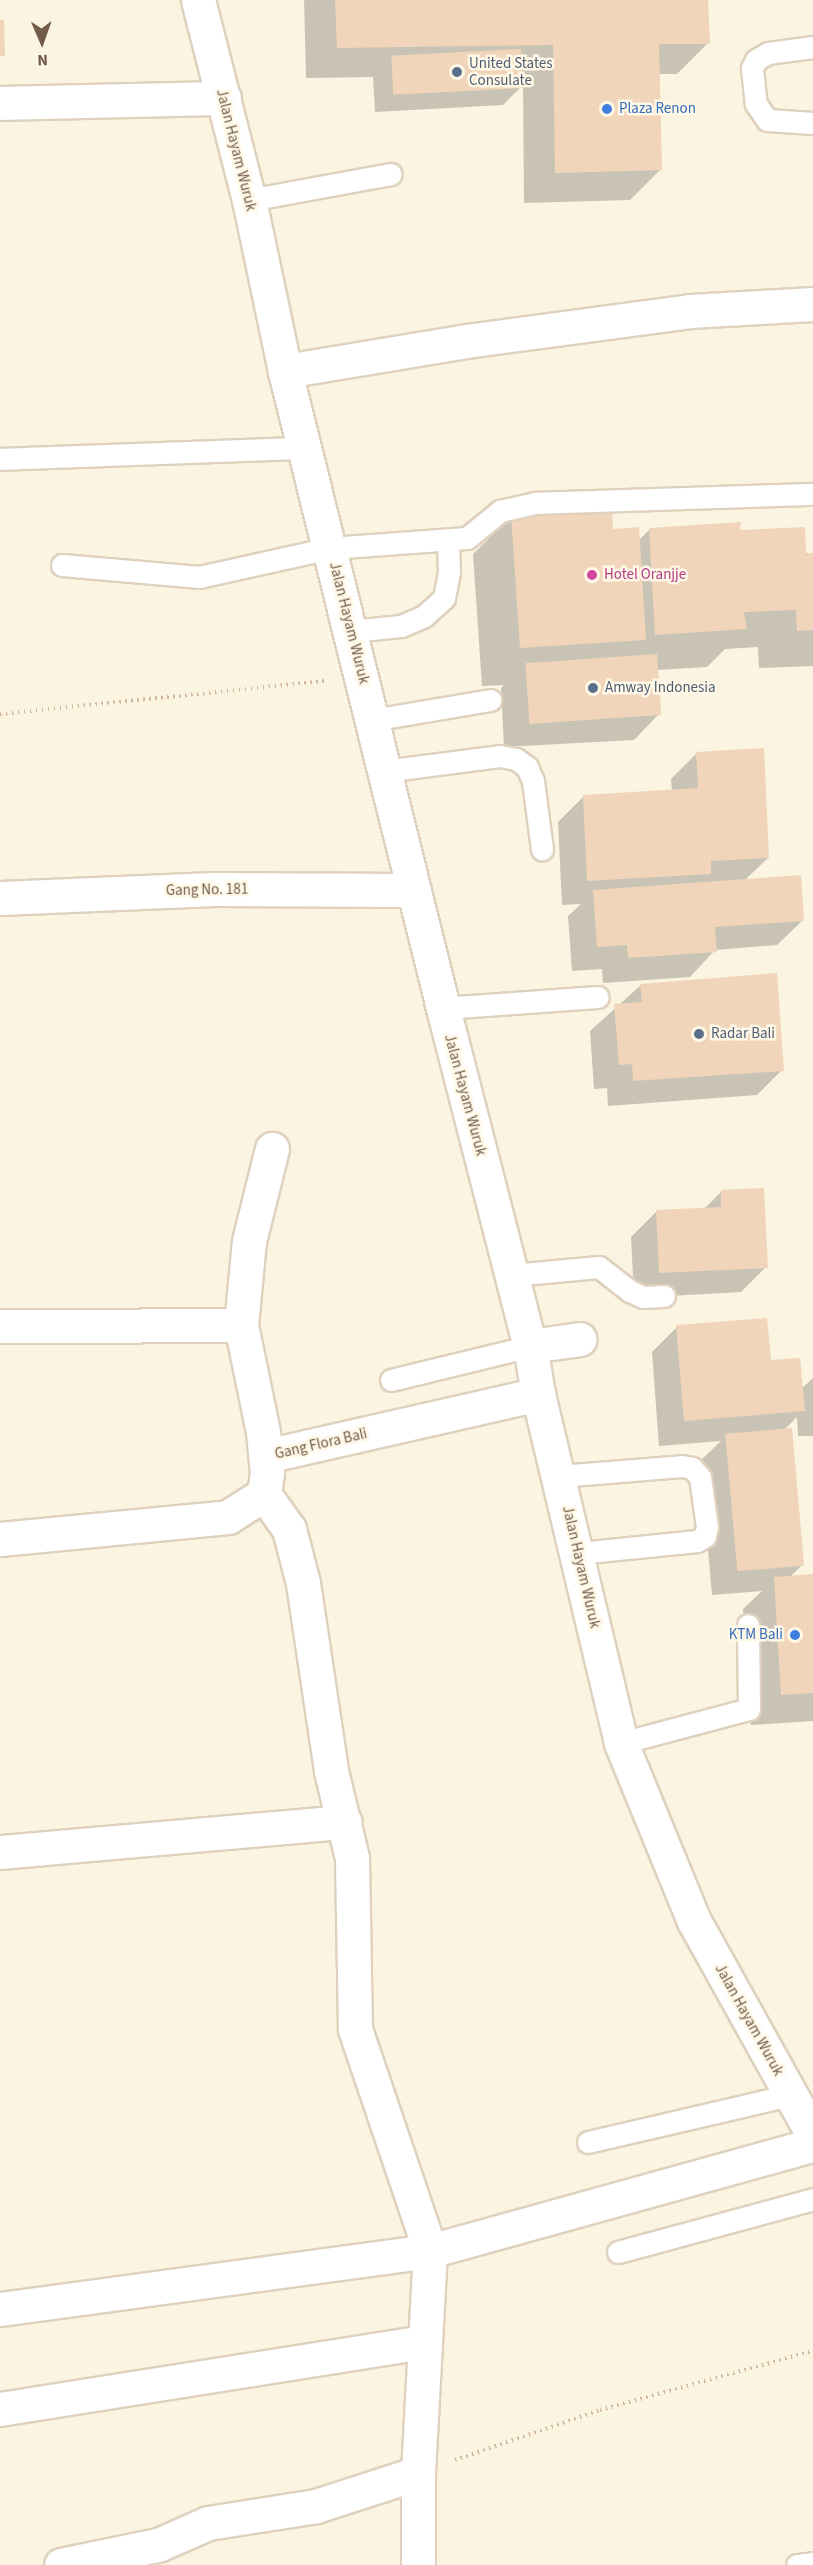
<!DOCTYPE html>
<style>
body{margin:0}
#map{position:relative;width:813px;height:2565px;overflow:hidden;background:#fbf4e1;font-family:"Source Sans 3",sans-serif}
div>[style]{position:absolute}
.shadow>*{inset:0;background:#0003}
.building>*{inset:0;background:#f0d5ba;transform-origin:0 0}
.path>*{height:4px;margin-top:-2px;transform-origin:0;background:repeating-linear-gradient(90deg,#d4b89d 0 1.5px,transparent 0 6px)}
.roads{filter:drop-shadow(2px 0 #dfd1be) drop-shadow(-2px 0 #dfd1be) drop-shadow(0 2px #dfd1be) drop-shadow(0 -2px #dfd1be)}
.lane>*{height:21px;margin:-10.5px;padding:0 10.5px;transform-origin:10.5px;border-radius:10.5px;background:#fff}
.street>*{height:33px;margin:-16.5px;padding:0 16.5px;transform-origin:16.5px;border-radius:16.5px;background:#fff}
.secondary>*{height:33px;margin:-16.5px;padding:0 16.5px;transform-origin:16.5px;border-radius:16.5px;background:#fff}
.dots>*{width:16px;height:16px;translate:-50% -50%;box-sizing:border-box;border:3px solid #fff8e7;border-radius:50%}
span{translate:-50% -50%;white-space:nowrap;text-align:center;line-height:1.15;-webkit-text-stroke:5px #fff8e7;paint-order:stroke}
.service-label{font-size:15px;color:#4e5e75}
.left{translate:0 -50%;text-align:left}
.shop-label{font-size:15px;color:#366cbe}
.right{translate:-100% -50%;text-align:right}
.street-label{font-size:15px;color:#725c49}
.hotel-label{font-size:15px;color:#b23c85}
.north{position:absolute;left:12px;top:12px;width:60px;height:60px;-webkit-text-stroke:4px #fff8e7;paint-order:stroke;rotate:178deg;font-size:16px;font-weight:700;line-height:24px;text-align:center;color:#725c49}
.north::after{content:'';display:block;margin:auto;width:21px;height:27px;background:#725c49;clip-path:polygon(50% 0,100% 100%,50% 72%,0 100%)}
</style>
<div id="map">
<div class="shadow">
<div style="clip-path:polygon(304px 0,706px 0,708px 43px,677px 74px,659px 74px,661px 169px,630px 200px,524px 203px,523px 85px,503px 105px,375px 112px,373px 77px,306px 78px)"></div>
<div style="clip-path:polygon(512px 516px,612px 531px,638px 541px,649px 530px,738px 532px,813px 555px,813px 666px,759px 668px,758px 647px,725px 649px,707px 667px,657px 670px,659px 714px,634px 740px,504px 747px,501px 688px,504px 685px,482px 686px,473px 554px)"></div>
<div style="clip-path:polygon(696px 754px,768px 858px,745px 880px,803px 920px,777px 945px,715px 950px,690px 977px,603px 983px,602px 969px,572px 971px,568px 916px,581px 904px,562px 905px,558px 822px,584px 796px,672px 791px,671px 779px)"></div>
<div style="clip-path:polygon(641px 985px,782px 1070px,757px 1095px,608px 1106px,607px 1088px,594px 1089px,590px 1031px)"></div>
<div style="clip-path:polygon(721px 1192px,766px 1267px,741px 1292px,634px 1298px,631px 1237px,656px 1212px,704px 1209px)"></div>
<div style="clip-path:polygon(677px 1327px,770px 1362px,801px 1389px,813px 1378px,813px 1436px,798px 1436px,797px 1417px,783px 1431px,803px 1564px,790px 1577px,813px 1576px,813px 1721px,751px 1725px,743px 1609px,762px 1591px,712px 1595px,700px 1461px,721px 1441px,659px 1446px,652px 1352px)"></div>
</div>
<div class="building">
<div style="clip-path:polygon(335px 0,708px 0,710px 44px,659px 44px,662px 170px,555px 173px,553px 45px,337px 48px)"></div>
<div style="clip-path:polygon(0 20px,4px 20px,5px 56px,0 56px)"></div>
<div style="left:521px;top:49px;width:39px;height:130px;rotate:87deg"></div>
<div style="clip-path:polygon(612px 508px,613px 529px,639px 527px,646px 640px,520px 648px,511px 515px)"></div>
<div style="clip-path:polygon(741px 522px,740px 530px,805px 527px,806px 554px,813px 553px,813px 630px,797px 631px,796px 610px,744px 612px,747px 629px,655px 635px,649px 528px)"></div>
<div style="left:657px;top:654px;width:61px;height:132px;rotate:86deg"></div>
<div style="clip-path:polygon(764px 748px,769px 858px,711px 861px,711px 874px,587px 881px,583px 795px,698px 788px,696px 752px)"></div>
<div style="clip-path:polygon(801px 875px,804px 921px,715px 927px,717px 952px,628px 958px,627px 945px,597px 947px,593px 890px)"></div>
<div style="clip-path:polygon(777px 973px,784px 1071px,633px 1081px,632px 1064px,619px 1065px,614px 1004px,642px 1002px,640px 984px)"></div>
<div style="clip-path:polygon(764px 1188px,768px 1268px,659px 1273px,656px 1210px,721px 1207px,721px 1190px)"></div>
<div style="clip-path:polygon(767px 1318px,771px 1360px,800px 1358px,805px 1411px,684px 1421px,676px 1325px)"></div>
<div style="left:792px;top:1428px;width:138px;height:67px;rotate:85deg"></div>
<div style="clip-path:polygon(813px 1574px,813px 1693px,781px 1695px,774px 1577px)"></div>
</div>
<div class="path">
<div style="left:0;top:714px;width:327px;rotate:-5.8deg"></div>
<div style="left:455px;top:2460px;width:153px;rotate:-19deg"></div>
<div style="left:600px;top:2410px;width:221px;rotate:-15.5deg"></div>
</div>
<div class="roads">
<div class="lane">
<div style="left:813px;top:47px;width:45px;rotate:172.4deg"></div>
<div style="left:768px;top:53px;width:14px;rotate:150deg"></div>
<div style="left:756px;top:60px;width:9px;rotate:117deg"></div>
<div style="left:752px;top:68px;width:36px;rotate:84deg"></div>
<div style="left:756px;top:104px;width:19px;rotate:55deg"></div>
<div style="left:767px;top:120px;width:46px;rotate:3.7deg"></div>
<div style="left:249px;top:200px;width:144px;rotate:-10.4deg"></div>
<div style="left:0;top:459px;width:307px;rotate:-2.1deg"></div>
<div style="left:62px;top:565px;width:138px;rotate:5deg"></div>
<div style="left:199px;top:577px;width:134px;rotate:-12.5deg"></div>
<div style="left:330px;top:548px;width:137px;rotate:-4.2deg"></div>
<div style="left:467px;top:538px;width:43px;rotate:-39.3deg"></div>
<div style="left:500px;top:511px;width:36px;rotate:-13deg"></div>
<div style="left:535px;top:503px;width:278px;rotate:-1.9deg"></div>
<div style="left:351px;top:631px;width:50px;rotate:-5.7deg"></div>
<div style="left:401px;top:626px;width:25px;rotate:-23deg"></div>
<div style="left:424px;top:616px;width:27px;rotate:-42deg"></div>
<div style="left:444px;top:598px;width:26px;rotate:-79deg"></div>
<div style="left:449px;top:572px;width:32px;rotate:-92deg"></div>
<div style="left:372px;top:720px;width:120px;rotate:-9.6deg"></div>
<div style="left:384px;top:771px;width:116px;rotate:-7.4deg"></div>
<div style="left:499px;top:756px;width:17px;rotate:10deg"></div>
<div style="left:516px;top:759px;width:14px;rotate:36deg"></div>
<div style="left:527px;top:767px;width:15px;rotate:67deg"></div>
<div style="left:533px;top:781px;width:69px;rotate:82.5deg"></div>
<div style="left:443px;top:1008px;width:155px;rotate:-4.1deg"></div>
<div style="left:512px;top:1275px;width:87px;rotate:-5.3deg"></div>
<div style="left:599px;top:1267px;width:39px;rotate:38deg"></div>
<div style="left:630px;top:1291px;width:14px;rotate:25deg"></div>
<div style="left:643px;top:1297px;width:21px;rotate:-3deg"></div>
<div style="left:391px;top:1380px;width:143px;rotate:-13.7deg"></div>
<div style="left:559px;top:1476px;width:123px;rotate:-4.6deg"></div>
<div style="left:682px;top:1466px;width:10px;rotate:11deg"></div>
<div style="left:692px;top:1468px;width:12px;rotate:48deg"></div>
<div style="left:700px;top:1477px;width:50px;rotate:82deg"></div>
<div style="left:707px;top:1527px;width:9px;rotate:103deg"></div>
<div style="left:705px;top:1536px;width:9px;rotate:148deg"></div>
<div style="left:697px;top:1541px;width:120px;rotate:174.2deg"></div>
<div style="left:621px;top:1743px;width:132px;rotate:-14.9deg"></div>
<div style="left:749px;top:1709px;width:84px;rotate:-90.7deg"></div>
<div style="left:588px;top:2142px;width:207px;rotate:-13.1deg"></div>
<div style="left:618px;top:2252px;width:202px;rotate:-15.2deg"></div>
<div style="left:797px;top:2565px;width:16px;rotate:-7deg"></div>
</div>
<div class="street">
<div style="left:0;top:103px;width:224px;rotate:-1.3deg"></div>
<div style="left:285px;top:371px;width:183px;rotate:-9.4deg"></div>
<div style="left:466px;top:341px;width:226px;rotate:-7.6deg"></div>
<div style="left:690px;top:311px;width:123px;rotate:-3.3deg"></div>
<div style="left:0;top:898px;width:214px;rotate:-2.4deg"></div>
<div style="left:214px;top:889px;width:200px;rotate:0.3deg"></div>
<div style="left:0;top:1326px;width:241px;rotate:-0.2deg"></div>
<div style="left:530px;top:1346px;width:50px;rotate:-8deg"></div>
<div style="left:266px;top:1456px;width:279px;rotate:-12.8deg"></div>
<div style="left:264px;top:1494px;width:43px;rotate:54.5deg"></div>
<div style="left:289px;top:1529px;width:56px;rotate:75.5deg"></div>
<div style="left:303px;top:1583px;width:190px;rotate:81.5deg"></div>
<div style="left:331px;top:1771px;width:89px;rotate:76.4deg"></div>
<div style="left:352px;top:1858px;width:171px;rotate:89deg"></div>
<div style="left:355px;top:2029px;width:234px;rotate:71.3deg"></div>
<div style="left:430px;top:2251px;width:397px;rotate:-15.5deg"></div>
<div style="left:0;top:1539px;width:229px;rotate:-5.5deg"></div>
<div style="left:228px;top:1517px;width:43px;rotate:-32.6deg"></div>
<div style="left:264px;top:1494px;width:21px;rotate:-82deg"></div>
<div style="left:267px;top:1473px;width:41px;rotate:-95.6deg"></div>
<div style="left:263px;top:1432px;width:109px;rotate:-101.6deg"></div>
<div style="left:241px;top:1325px;width:84px;rotate:-84.6deg"></div>
<div style="left:249px;top:1241px;width:95px;rotate:-76deg"></div>
<div style="left:0;top:1852px;width:346px;rotate:-5deg"></div>
<div style="left:0;top:2309px;width:434px;rotate:-7.7deg"></div>
<div style="left:430px;top:2251px;width:222px;rotate:93.1deg"></div>
<div style="left:418px;top:2473px;width:92px;rotate:90deg"></div>
<div style="left:0;top:2409px;width:428px;rotate:-9deg"></div>
<div style="left:61px;top:2565px;width:99px;rotate:-11.7deg"></div>
<div style="left:158px;top:2545px;width:55px;rotate:-23.7deg"></div>
<div style="left:208px;top:2523px;width:109px;rotate:-8.9deg"></div>
<div style="left:316px;top:2506px;width:107px;rotate:-17.9deg"></div>
</div>
<div class="secondary">
<div style="left:198px;top:0;width:206px;rotate:75.7deg"></div>
<div style="left:249px;top:200px;width:175px;rotate:78.1deg"></div>
<div style="left:285px;top:371px;width:656px;rotate:76.07deg"></div>
<div style="left:443px;top:1008px;width:349px;rotate:75.6deg"></div>
<div style="left:530px;top:1346px;width:49px;rotate:80.5deg"></div>
<div style="left:538px;top:1394px;width:359px;rotate:76.6deg"></div>
<div style="left:621px;top:1743px;width:192px;rotate:67.7deg"></div>
<div style="left:694px;top:1921px;width:245px;rotate:60.9deg"></div>
</div>
</div>
<div class="dots">
<div style="left:457px;top:72px;background:#5c6f8a"></div>
<div style="left:607px;top:109px;background:#3f7fe0"></div>
<div style="left:592px;top:575px;background:#d1479c"></div>
<div style="left:593px;top:688px;background:#5c6f8a"></div>
<div style="left:699px;top:1034px;background:#5c6f8a"></div>
<div style="left:795px;top:1635px;background:#3f7fe0"></div>
</div>
<div class="service-label">
<span class="left" style="left:469px;top:72px">United States<br>Consulate</span>
<span class="left" style="left:605px;top:688px">Amway Indonesia</span>
<span class="left" style="left:711px;top:1034px">Radar Bali</span>
</div>
<div class="shop-label">
<span class="left" style="left:619px;top:109px">Plaza Renon</span>
<span class="right" style="left:783px;top:1635px">KTM Bali</span>
</div>
<div class="street-label">
<span style="left:236px;top:150px;rotate:76deg">Jalan Hayam Wuruk</span>
<span style="left:349px;top:623px;rotate:76deg">Jalan Hayam Wuruk</span>
<span style="left:207px;top:890px;rotate:-1deg">Gang No. 181</span>
<span style="left:465px;top:1095px;rotate:75deg">Jalan Hayam Wuruk</span>
<span style="left:321px;top:1444px;rotate:-13deg">Gang Flora Bali</span>
<span style="left:581px;top:1567px;rotate:77deg">Jalan Hayam Wuruk</span>
<span style="left:749px;top:2020px;rotate:61deg">Jalan Hayam Wuruk</span>
</div>
<div class="hotel-label">
<span class="left" style="left:604px;top:575px">Hotel Oranjje</span>
</div>
<div class="north">N</div>
</div>
